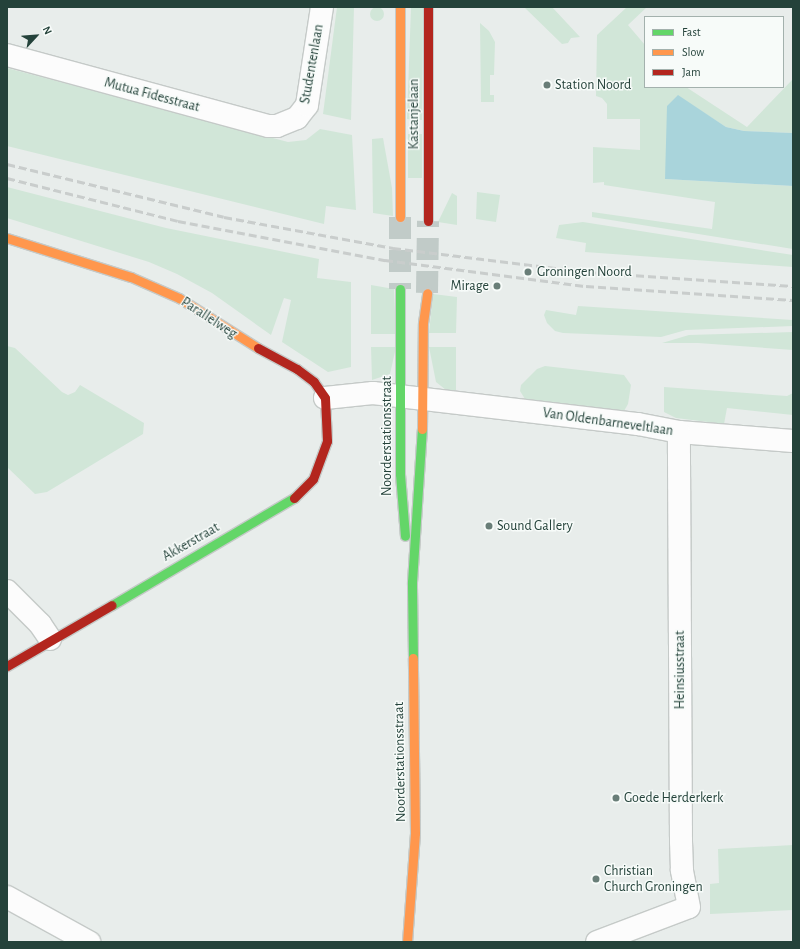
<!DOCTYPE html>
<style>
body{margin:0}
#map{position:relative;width:800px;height:949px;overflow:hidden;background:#e8edeb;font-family:"Alegreya Sans",sans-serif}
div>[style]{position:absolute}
.green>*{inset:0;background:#d1e6d8;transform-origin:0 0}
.round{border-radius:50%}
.water>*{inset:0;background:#a9d4db}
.secondary-tunnel>*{height:22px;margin-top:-11px;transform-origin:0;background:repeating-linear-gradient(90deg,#c1cbc8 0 22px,transparent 0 33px)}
.roads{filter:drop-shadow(1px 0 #c5cac8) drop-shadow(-1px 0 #c5cac8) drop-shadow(0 1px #c5cac8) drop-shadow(0 -1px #c5cac8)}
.street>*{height:22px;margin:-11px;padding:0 11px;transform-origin:11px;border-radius:11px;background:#fcfcfc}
.fast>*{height:9px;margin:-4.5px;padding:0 4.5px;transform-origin:4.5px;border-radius:4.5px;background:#63d668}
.slow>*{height:9px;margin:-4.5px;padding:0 4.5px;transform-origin:4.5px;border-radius:4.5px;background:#ff974d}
.jam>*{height:9px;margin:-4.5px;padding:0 4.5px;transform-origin:4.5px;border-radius:4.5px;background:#b3261e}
.rail>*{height:3px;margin-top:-1.5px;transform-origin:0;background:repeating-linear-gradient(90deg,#c9cdcc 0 8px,transparent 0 12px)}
.dots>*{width:11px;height:11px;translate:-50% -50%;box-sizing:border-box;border:2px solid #f7fbf9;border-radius:50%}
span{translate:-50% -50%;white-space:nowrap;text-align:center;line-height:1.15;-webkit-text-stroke:3px #f7fbf9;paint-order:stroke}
.street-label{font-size:14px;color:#24423a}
.poi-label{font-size:14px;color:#24423a}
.left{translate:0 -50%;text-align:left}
.right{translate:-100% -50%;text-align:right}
.frame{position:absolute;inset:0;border:8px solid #24423a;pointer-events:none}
.legend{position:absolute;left:644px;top:16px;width:140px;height:72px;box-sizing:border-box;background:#f7fbf9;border:1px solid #a3b1ad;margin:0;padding:5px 7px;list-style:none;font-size:12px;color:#24423a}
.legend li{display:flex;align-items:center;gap:8px;height:20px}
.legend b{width:20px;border:1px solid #a3b1ad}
.north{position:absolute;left:16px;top:16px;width:40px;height:40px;-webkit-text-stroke:3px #f7fbf9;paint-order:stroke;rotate:64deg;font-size:11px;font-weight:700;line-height:16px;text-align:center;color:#24423a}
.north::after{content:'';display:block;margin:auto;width:14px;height:18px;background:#24423a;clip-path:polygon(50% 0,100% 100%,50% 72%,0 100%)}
</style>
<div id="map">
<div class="green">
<div class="round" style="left:370px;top:7px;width:14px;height:14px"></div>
<div style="clip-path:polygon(337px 7px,354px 7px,351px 120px,323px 114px)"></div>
<div style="clip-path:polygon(411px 7px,423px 7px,422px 120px,407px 119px)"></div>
<div style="clip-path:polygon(524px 7px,552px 7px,580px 37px,571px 38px,568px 43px,562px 44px)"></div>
<div style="clip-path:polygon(627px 7px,647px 7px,628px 25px,645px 45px,645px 87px,686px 87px,747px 127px,793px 79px,793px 133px,744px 131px,726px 127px,678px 96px,665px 179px,793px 186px,793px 249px,592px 217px,592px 212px,712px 229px,715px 202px,604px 185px,604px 182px,593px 183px,593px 147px,640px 150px,640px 119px,607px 119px,607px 104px,602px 98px,596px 96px,597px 35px)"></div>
<div style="clip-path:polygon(480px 23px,489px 31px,495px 42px,494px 75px,490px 75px,490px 95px,494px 95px,494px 102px,481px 102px)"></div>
<div style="clip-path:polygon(7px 68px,288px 142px,306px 140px,320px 129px,352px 135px,356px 210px,326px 206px,324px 224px,7px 146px)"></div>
<div style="left:408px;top:134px;width:14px;height:44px"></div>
<div style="clip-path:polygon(383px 138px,392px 188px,393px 216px,373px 213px,372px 139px)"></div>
<div style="clip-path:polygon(7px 187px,166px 228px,319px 259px,317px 278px,351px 282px,351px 367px,328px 372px,282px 342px,291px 300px,284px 298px,271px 335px,212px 293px,177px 274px,149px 262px,7px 218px)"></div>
<div style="clip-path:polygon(477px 192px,500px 195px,496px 222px,476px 219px)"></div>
<div style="clip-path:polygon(452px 193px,457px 196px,457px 225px,438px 222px)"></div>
<div style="clip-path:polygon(583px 222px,793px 255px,793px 267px,585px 252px,586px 243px,556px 238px,559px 225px)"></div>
<div style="clip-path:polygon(371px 285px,394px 289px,396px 334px,371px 334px)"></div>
<div style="clip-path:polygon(433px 294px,457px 297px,456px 333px,429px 333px)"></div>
<div style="clip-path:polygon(578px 306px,793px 320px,793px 326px,686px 330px,661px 337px,563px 333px,555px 331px,547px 323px,544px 315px,546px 310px,576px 315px)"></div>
<div style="clip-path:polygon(793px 332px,793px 350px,698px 343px,662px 343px,689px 335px)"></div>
<div style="clip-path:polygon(7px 346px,15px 348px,62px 392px,68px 395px,75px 392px,80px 385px,144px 423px,143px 434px,47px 492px,35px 494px,7px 467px)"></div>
<div style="clip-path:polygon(371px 347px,396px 347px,390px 374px,372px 380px)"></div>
<div style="clip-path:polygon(429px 347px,456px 347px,456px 390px,446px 390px,436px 382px)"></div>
<div style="clip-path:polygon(545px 366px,624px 375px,631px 385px,628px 404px,624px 411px,525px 399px,520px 391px,521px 385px,537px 369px)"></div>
<div style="clip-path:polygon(664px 387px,787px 396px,793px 393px,793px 415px,727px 408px,724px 424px,676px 418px,664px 412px)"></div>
<div style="clip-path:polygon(793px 845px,793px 910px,710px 914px,710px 884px,719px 883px,718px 849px)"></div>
</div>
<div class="water">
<div style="clip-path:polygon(678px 95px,726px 127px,744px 131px,793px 133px,793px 186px,665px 179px,667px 106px)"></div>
</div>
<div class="secondary-tunnel">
<div style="left:400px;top:217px;width:72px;rotate:90deg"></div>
<div style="left:427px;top:293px;width:72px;rotate:-89.2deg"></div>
</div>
<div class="roads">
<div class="street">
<div style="left:7px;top:55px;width:271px;rotate:15.2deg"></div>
<div style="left:269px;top:126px;width:8px"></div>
<div style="left:277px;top:126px;width:22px;rotate:-22deg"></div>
<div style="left:297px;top:118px;width:16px;rotate:-52deg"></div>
<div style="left:307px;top:105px;width:99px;rotate:-81.3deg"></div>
<div style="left:325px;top:398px;width:48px;rotate:-5.9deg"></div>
<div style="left:373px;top:393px;width:267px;rotate:6.7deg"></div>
<div style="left:638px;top:424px;width:42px;rotate:11deg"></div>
<div style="left:679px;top:432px;width:114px;rotate:4.5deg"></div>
<div style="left:7px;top:591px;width:47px;rotate:45deg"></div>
<div style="left:40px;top:624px;width:18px;rotate:56deg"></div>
<div style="left:7px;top:897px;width:94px;rotate:28.8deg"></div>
<div style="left:597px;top:942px;width:98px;rotate:-20.8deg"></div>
<div style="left:689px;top:907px;width:38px;rotate:-101deg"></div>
<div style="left:682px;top:870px;width:29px;rotate:-92deg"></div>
<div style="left:681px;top:841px;width:409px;rotate:-90.3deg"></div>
</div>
<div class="fast">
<div style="left:400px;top:289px;width:185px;rotate:90deg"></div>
<div style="left:400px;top:474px;width:62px;rotate:85.4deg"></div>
<div style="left:112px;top:605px;width:211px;rotate:-30.5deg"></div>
<div style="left:413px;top:658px;width:76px;rotate:-90.8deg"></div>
<div style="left:412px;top:582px;width:153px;rotate:-86.3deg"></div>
</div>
<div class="slow">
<div style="left:400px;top:7px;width:210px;rotate:90deg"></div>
<div style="left:7px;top:238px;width:130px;rotate:17.5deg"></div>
<div style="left:131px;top:277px;width:52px;rotate:23.6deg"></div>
<div style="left:179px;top:298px;width:93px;rotate:32.3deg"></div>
<div style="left:422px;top:429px;width:106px;rotate:-89.5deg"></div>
<div style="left:423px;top:323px;width:30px;rotate:-82deg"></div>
<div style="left:407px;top:942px;width:109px;rotate:-85.8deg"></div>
<div style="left:415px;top:833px;width:175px;rotate:-90.7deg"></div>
</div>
<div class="jam">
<div style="left:428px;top:7px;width:214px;rotate:90deg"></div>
<div style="left:258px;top:348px;width:44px;rotate:28.3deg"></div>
<div style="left:297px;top:369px;width:21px;rotate:37deg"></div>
<div style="left:314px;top:382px;width:19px;rotate:55deg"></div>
<div style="left:325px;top:398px;width:43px;rotate:87.3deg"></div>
<div style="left:327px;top:441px;width:40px;rotate:110.2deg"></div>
<div style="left:313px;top:479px;width:27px;rotate:135deg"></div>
<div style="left:7px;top:666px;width:121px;rotate:-30.2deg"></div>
</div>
</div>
<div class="rail">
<div style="left:7px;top:164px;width:223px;rotate:13.7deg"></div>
<div style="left:224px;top:217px;width:172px;rotate:10.4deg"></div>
<div style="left:393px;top:248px;width:196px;rotate:7deg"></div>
<div style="left:588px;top:272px;width:205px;rotate:3.9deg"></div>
<div style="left:7px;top:178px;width:176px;rotate:14.1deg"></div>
<div style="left:178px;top:221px;width:211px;rotate:10.7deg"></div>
<div style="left:385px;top:260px;width:203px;rotate:7.4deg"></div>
<div style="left:586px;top:286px;width:207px;rotate:3.9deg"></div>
</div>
<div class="dots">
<div style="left:547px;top:85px;background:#697e78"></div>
<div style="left:528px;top:272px;background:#697e78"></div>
<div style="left:497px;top:286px;background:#697e78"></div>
<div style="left:489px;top:526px;background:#697e78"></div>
<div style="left:616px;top:798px;background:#697e78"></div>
<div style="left:596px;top:879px;background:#697e78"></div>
</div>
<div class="street-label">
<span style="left:312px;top:64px;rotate:-80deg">Studentenlaan</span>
<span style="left:152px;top:95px;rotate:15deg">Mutua Fidesstraat</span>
<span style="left:414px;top:114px;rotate:-90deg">Kastanjelaan</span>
<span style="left:209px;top:318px;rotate:33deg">Parallelweg</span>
<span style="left:608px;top:422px;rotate:8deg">Van Oldenbarneveltlaan</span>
<span style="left:387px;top:436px;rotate:-90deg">Noorderstationsstraat</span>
<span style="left:191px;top:542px;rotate:-30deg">Akkerstraat</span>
<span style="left:680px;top:670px;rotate:-90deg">Heinsiusstraat</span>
<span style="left:400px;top:762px;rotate:-91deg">Noorderstationsstraat</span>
</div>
<div class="poi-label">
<span class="left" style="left:555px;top:85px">Station Noord</span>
<span class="left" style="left:537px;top:272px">Groningen Noord</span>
<span class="right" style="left:489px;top:286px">Mirage</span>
<span class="left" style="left:497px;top:526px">Sound Gallery</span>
<span class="left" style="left:624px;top:798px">Goede Herderkerk</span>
<span class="left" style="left:604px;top:879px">Christian<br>Church Groningen</span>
</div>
<div class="frame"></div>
<ul class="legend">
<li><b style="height:5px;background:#63d668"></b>Fast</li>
<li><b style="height:5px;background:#ff974d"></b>Slow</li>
<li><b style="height:5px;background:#b3261e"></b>Jam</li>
</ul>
<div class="north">N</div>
</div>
